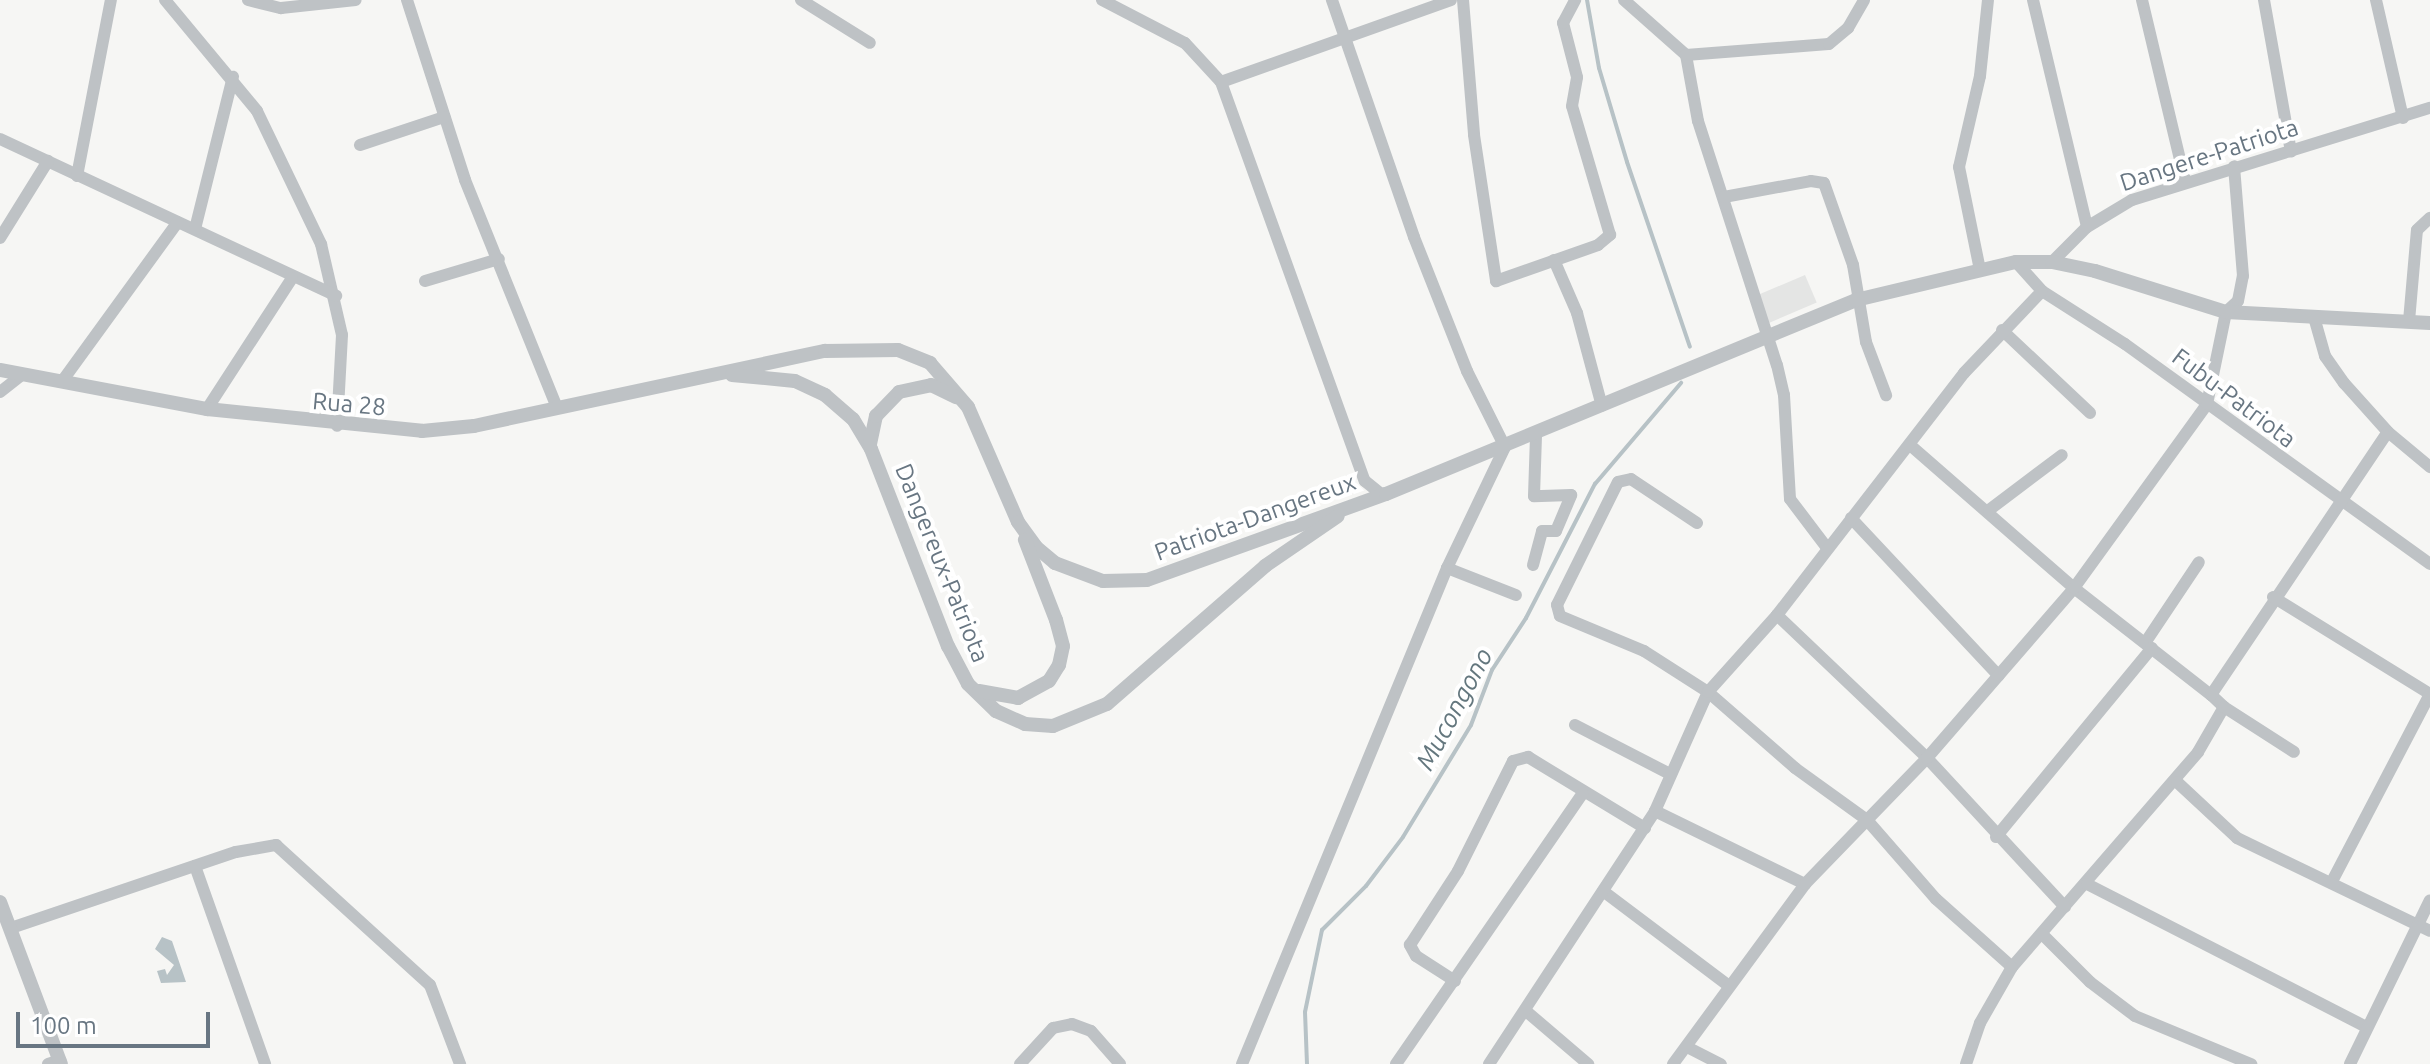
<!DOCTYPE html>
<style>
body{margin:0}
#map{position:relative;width:2430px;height:1064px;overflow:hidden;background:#f6f6f4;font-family:Ubuntu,sans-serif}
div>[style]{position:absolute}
.built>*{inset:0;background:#e4e5e4;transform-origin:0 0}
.water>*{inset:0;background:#b7c2c6}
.stream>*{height:4px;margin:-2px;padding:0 2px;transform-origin:2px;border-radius:2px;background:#b7c2c6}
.minor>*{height:12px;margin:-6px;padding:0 6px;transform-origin:6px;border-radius:6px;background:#bec2c5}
.tertiary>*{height:14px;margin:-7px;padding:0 7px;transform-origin:7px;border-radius:7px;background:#bec2c5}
span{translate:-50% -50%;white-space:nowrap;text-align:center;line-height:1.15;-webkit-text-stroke:8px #fff;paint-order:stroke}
.street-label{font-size:24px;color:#687682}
.water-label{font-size:26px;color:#64777e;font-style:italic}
.scale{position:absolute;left:16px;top:1012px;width:194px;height:36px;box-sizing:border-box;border:4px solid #687682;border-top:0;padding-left:10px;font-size:24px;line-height:28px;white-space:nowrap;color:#687682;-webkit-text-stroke:6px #fff;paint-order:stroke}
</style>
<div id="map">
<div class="built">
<div style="left:1805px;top:275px;width:30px;height:52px;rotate:67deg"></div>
</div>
<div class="water">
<div style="clip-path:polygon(162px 937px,172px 941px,186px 982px,161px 983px,157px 971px,165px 969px,167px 975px,174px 965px,155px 949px)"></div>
</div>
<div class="stream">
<div style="left:1587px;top:0;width:69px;rotate:80deg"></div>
<div style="left:1599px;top:68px;width:98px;rotate:73.4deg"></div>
<div style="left:1627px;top:162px;width:195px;rotate:71.2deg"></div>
<div style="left:1307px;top:1064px;width:52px;rotate:-92.2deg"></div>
<div style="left:1305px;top:1012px;width:84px;rotate:-78.3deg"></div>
<div style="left:1322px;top:930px;width:62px;rotate:-45deg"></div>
<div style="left:1366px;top:886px;width:61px;rotate:-52.9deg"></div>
<div style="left:1403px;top:837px;width:131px;rotate:-58.7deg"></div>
<div style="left:1471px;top:725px;width:59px;rotate:-69.1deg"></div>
<div style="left:1492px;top:670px;width:62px;rotate:-56.8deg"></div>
<div style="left:1526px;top:618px;width:151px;rotate:-62.8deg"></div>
<div style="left:1595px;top:484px;width:133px;rotate:-49.6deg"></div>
</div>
<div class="minor">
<div style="left:165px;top:0;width:144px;rotate:50.3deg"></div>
<div style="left:257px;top:111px;width:148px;rotate:64.3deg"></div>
<div style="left:321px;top:244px;width:93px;rotate:77deg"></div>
<div style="left:342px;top:335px;width:91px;rotate:93.1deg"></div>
<div style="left:248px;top:0;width:34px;rotate:14deg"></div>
<div style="left:281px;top:8px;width:75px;rotate:-6.1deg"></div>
<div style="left:407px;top:0;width:189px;rotate:72.1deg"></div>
<div style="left:465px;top:180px;width:246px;rotate:68deg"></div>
<div style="left:801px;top:0;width:81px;rotate:31.9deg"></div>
<div style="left:1102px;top:0;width:93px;rotate:27.4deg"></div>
<div style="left:1185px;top:43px;width:53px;rotate:47.3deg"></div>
<div style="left:1221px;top:82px;width:424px;rotate:70.2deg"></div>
<div style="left:1365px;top:481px;width:21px;rotate:39deg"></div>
<div style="left:1463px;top:0;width:135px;rotate:85.3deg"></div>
<div style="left:1474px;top:135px;width:148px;rotate:81.4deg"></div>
<div style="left:1496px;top:281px;width:108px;rotate:-19.4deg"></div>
<div style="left:1598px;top:245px;width:16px;rotate:-40deg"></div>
<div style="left:1610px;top:235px;width:134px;rotate:-106.4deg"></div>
<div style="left:1572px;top:106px;width:29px;rotate:-80deg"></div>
<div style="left:1577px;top:77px;width:56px;rotate:-104.5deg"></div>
<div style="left:1563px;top:23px;width:26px;rotate:-62deg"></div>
<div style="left:1624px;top:0;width:83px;rotate:41.6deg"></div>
<div style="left:1686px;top:55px;width:67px;rotate:79.7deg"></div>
<div style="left:1698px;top:121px;width:256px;rotate:72.1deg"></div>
<div style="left:1777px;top:365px;width:31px;rotate:77deg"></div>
<div style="left:1784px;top:395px;width:104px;rotate:86.7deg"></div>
<div style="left:1790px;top:499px;width:61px;rotate:52.9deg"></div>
<div style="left:2033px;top:0;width:233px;rotate:76.6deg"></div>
<div style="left:2142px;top:0;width:186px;rotate:76.6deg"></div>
<div style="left:2264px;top:0;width:154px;rotate:79.9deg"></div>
<div style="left:2376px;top:0;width:121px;rotate:77.1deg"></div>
<div style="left:1686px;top:55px;width:143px;rotate:-4.4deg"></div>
<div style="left:1829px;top:44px;width:25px;rotate:-40deg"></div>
<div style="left:1848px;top:28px;width:32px;rotate:-60deg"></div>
<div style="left:1221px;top:82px;width:244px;rotate:-19.6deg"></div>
<div style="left:0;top:139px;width:371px;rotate:25deg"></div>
<div style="left:360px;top:145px;width:89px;rotate:-18.4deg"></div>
<div style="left:77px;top:176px;width:179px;rotate:-79.1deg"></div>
<div style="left:1724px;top:197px;width:88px;rotate:-10.4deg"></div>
<div style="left:1811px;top:181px;width:13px;rotate:9deg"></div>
<div style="left:1824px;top:183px;width:87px;rotate:70.5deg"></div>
<div style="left:1853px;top:265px;width:78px;rotate:80.4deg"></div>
<div style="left:1866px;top:342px;width:57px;rotate:69.3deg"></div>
<div style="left:195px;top:229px;width:157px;rotate:-76deg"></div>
<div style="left:0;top:238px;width:91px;rotate:-58.1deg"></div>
<div style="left:1554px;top:260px;width:58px;rotate:66.5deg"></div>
<div style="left:1577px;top:313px;width:96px;rotate:75deg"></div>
<div style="left:2016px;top:262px;width:39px;rotate:48deg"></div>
<div style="left:2042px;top:291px;width:98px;rotate:32.6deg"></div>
<div style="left:2125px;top:344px;width:376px;rotate:35.8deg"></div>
<div style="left:2052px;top:262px;width:49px;rotate:-45deg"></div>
<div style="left:2087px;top:227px;width:52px;rotate:-31deg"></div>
<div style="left:2132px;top:200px;width:312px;rotate:-17.2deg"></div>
<div style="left:1980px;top:270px;width:105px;rotate:-101.5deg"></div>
<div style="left:1959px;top:167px;width:93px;rotate:-77deg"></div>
<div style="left:1980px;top:76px;width:76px;rotate:-84deg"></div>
<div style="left:425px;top:281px;width:77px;rotate:-16.6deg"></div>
<div style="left:2314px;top:317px;width:41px;rotate:74.2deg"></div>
<div style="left:2325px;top:356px;width:33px;rotate:55deg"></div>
<div style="left:2344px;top:383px;width:66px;rotate:48.1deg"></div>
<div style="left:2388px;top:432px;width:55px;rotate:39.8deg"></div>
<div style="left:2409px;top:321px;width:91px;rotate:-85deg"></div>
<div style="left:2417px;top:230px;width:18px;rotate:-43deg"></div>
<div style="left:2002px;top:330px;width:121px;rotate:43.3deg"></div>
<div style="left:63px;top:380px;width:195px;rotate:-54deg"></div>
<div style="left:0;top:392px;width:29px;rotate:-38deg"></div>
<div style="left:207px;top:409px;width:156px;rotate:-57deg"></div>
<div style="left:1910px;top:445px;width:218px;rotate:41.1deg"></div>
<div style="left:2074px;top:588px;width:174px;rotate:38deg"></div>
<div style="left:1989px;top:510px;width:91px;rotate:-37deg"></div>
<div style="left:1851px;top:518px;width:216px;rotate:46.9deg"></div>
<div style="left:1697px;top:523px;width:79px;rotate:-146.3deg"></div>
<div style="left:1631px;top:479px;width:13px;rotate:167deg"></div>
<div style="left:1618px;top:482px;width:137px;rotate:116.4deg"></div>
<div style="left:1557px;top:605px;width:11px;rotate:75deg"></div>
<div style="left:1560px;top:616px;width:91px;rotate:22.6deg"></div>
<div style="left:1644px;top:651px;width:76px;rotate:32.6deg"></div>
<div style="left:1708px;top:692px;width:116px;rotate:41.1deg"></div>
<div style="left:1795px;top:768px;width:89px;rotate:35.8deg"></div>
<div style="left:1867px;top:820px;width:105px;rotate:48.9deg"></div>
<div style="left:1936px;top:899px;width:102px;rotate:41.8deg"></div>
<div style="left:2012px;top:967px;width:284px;rotate:-49.1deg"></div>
<div style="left:2198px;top:752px;width:52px;rotate:-60deg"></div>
<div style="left:2224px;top:707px;width:18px;rotate:-137deg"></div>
<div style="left:2211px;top:695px;width:317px;rotate:-56.1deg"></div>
<div style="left:1533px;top:565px;width:35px;rotate:-75deg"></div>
<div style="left:1542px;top:531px;width:14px"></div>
<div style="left:1556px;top:531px;width:39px;rotate:-67deg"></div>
<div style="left:1571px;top:495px;width:37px;rotate:178deg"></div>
<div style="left:1534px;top:496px;width:60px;rotate:-88.1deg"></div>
<div style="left:1447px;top:568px;width:74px;rotate:21.4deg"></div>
<div style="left:2273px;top:597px;width:185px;rotate:31.7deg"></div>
<div style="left:2430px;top:694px;width:213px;rotate:117.6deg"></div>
<div style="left:1777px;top:615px;width:207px;rotate:43.6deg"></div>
<div style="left:1927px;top:758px;width:203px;rotate:47.2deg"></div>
<div style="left:2145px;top:643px;width:97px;rotate:-56.3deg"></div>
<div style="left:2224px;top:707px;width:83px;rotate:32.7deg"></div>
<div style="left:1575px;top:725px;width:105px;rotate:27.3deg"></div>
<div style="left:2177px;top:782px;width:82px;rotate:43deg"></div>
<div style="left:2237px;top:838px;width:214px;rotate:25.7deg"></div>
<div style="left:1655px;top:811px;width:167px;rotate:26deg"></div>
<div style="left:1996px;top:837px;width:245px;rotate:-50.5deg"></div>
<div style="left:195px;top:866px;width:210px;rotate:70.5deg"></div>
<div style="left:2087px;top:884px;width:314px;rotate:27.1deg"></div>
<div style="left:1603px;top:891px;width:158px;rotate:37deg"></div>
<div style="left:11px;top:928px;width:237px;rotate:-18.7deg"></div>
<div style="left:236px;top:852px;width:41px;rotate:-9.9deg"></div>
<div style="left:276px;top:845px;width:208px;rotate:42.3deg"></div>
<div style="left:430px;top:985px;width:85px;rotate:69.2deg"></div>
<div style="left:2042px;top:934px;width:68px;rotate:45deg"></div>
<div style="left:2090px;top:982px;width:56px;rotate:37.1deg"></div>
<div style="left:2135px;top:1016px;width:126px;rotate:22.5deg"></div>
<div style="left:1455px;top:981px;width:46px;rotate:-147.3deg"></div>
<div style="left:1416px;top:956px;width:13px;rotate:-119deg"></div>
<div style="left:1410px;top:945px;width:88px;rotate:-57deg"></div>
<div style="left:1458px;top:871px;width:123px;rotate:-63.4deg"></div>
<div style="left:1513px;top:761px;width:16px;rotate:-15deg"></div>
<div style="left:1528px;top:757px;width:137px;rotate:31.3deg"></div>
<div style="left:1526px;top:1011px;width:82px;rotate:40.5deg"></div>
<div style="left:1687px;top:1047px;width:38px;rotate:27deg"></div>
<div style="left:48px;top:1064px;width:13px;rotate:-18deg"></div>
<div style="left:1020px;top:1064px;width:49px;rotate:-47.5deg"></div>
<div style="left:1053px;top:1028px;width:19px;rotate:-12deg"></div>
<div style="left:1072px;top:1024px;width:20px;rotate:20deg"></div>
<div style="left:1091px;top:1031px;width:44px;rotate:48.7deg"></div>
<div style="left:1242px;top:1064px;width:537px;rotate:-67.54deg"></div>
<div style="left:1447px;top:568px;width:134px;rotate:-64.4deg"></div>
<div style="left:1505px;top:447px;width:85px;rotate:-116.6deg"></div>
<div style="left:1467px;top:371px;width:144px;rotate:-111.6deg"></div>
<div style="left:1414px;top:237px;width:251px;rotate:-109.1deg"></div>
<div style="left:1396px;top:1064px;width:329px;rotate:-55.4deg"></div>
<div style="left:1489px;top:1064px;width:303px;rotate:-56.7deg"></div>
<div style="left:1655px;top:811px;width:130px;rotate:-66deg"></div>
<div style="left:1708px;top:692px;width:103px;rotate:-48.1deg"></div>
<div style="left:1777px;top:615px;width:306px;rotate:-52.3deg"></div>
<div style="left:1964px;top:373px;width:113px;rotate:-46.4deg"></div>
<div style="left:1673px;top:1064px;width:223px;rotate:-53.7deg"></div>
<div style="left:1805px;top:884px;width:175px;rotate:-45.9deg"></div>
<div style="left:1927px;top:758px;width:225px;rotate:-49.1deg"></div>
<div style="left:2074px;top:588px;width:227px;rotate:-54.1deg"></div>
<div style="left:2207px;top:404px;width:94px;rotate:-78.3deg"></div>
<div style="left:2226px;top:312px;width:16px;rotate:-43deg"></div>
<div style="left:2238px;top:301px;width:25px;rotate:-79deg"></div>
<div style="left:2243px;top:276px;width:110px;rotate:-94.7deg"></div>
<div style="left:1966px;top:1064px;width:43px;rotate:-71.1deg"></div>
<div style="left:1980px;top:1023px;width:64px;rotate:-60.3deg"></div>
<div style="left:2350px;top:1064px;width:182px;rotate:-64deg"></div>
</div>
<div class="tertiary">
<div style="left:0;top:370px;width:211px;rotate:10.7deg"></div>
<div style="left:207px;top:409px;width:216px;rotate:5.8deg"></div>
<div style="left:422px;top:431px;width:52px;rotate:-5.5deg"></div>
<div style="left:474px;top:426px;width:359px;rotate:-12.1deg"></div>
<div style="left:825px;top:351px;width:73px;rotate:-0.8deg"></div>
<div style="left:898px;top:350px;width:35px;rotate:22deg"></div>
<div style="left:930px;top:363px;width:58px;rotate:49.2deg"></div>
<div style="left:968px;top:407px;width:125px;rotate:66.5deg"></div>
<div style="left:1018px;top:522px;width:31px;rotate:54deg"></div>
<div style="left:1036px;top:547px;width:25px;rotate:40deg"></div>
<div style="left:1055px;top:563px;width:51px;rotate:20.6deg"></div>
<div style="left:1103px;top:581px;width:44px;rotate:-1.3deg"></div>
<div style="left:1147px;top:580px;width:254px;rotate:-19.8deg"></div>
<div style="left:1386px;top:494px;width:508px;rotate:-22.43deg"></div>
<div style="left:1856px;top:300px;width:164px;rotate:-13.4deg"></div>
<div style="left:2016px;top:262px;width:36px"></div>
<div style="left:2052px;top:262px;width:44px;rotate:11.8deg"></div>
<div style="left:2095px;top:271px;width:137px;rotate:17.4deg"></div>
<div style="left:2226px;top:312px;width:204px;rotate:3.1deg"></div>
<div style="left:732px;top:375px;width:63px;rotate:5.4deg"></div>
<div style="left:795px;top:381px;width:33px;rotate:25deg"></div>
<div style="left:825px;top:395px;width:37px;rotate:41deg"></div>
<div style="left:853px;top:419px;width:35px;rotate:59deg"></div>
<div style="left:871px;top:449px;width:212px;rotate:68.7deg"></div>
<div style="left:948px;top:646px;width:43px;rotate:62.2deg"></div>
<div style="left:968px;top:684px;width:39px;rotate:44deg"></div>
<div style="left:996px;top:711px;width:32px;rotate:24deg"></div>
<div style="left:1025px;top:724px;width:28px;rotate:4deg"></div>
<div style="left:1053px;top:726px;width:58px;rotate:-22.2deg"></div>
<div style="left:1107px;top:704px;width:210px;rotate:-41.1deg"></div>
<div style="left:1265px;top:566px;width:88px;rotate:-34.4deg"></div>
<div style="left:870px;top:444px;width:29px;rotate:-78deg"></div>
<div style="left:876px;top:416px;width:33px;rotate:-46deg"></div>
<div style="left:899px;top:392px;width:33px;rotate:-12deg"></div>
<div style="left:931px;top:385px;width:28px;rotate:26deg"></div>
<div style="left:979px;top:691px;width:40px;rotate:10deg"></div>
<div style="left:1018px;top:698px;width:35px;rotate:-29deg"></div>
<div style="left:1049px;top:681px;width:19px;rotate:-58deg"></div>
<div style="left:1059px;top:665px;width:19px;rotate:-78deg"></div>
<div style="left:1063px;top:646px;width:27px;rotate:-105deg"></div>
<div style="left:1056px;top:620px;width:86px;rotate:-111.2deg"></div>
<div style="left:0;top:902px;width:173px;rotate:69.4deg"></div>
</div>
<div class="street-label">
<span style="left:2209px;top:155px;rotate:-18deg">Dangere-Patriota</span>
<span style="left:2234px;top:398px;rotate:37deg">Fubu-Patriota</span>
<span style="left:349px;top:404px;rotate:5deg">Rua 28</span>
<span style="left:1255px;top:517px;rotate:-20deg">Patriota-Dangereux</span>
<span style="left:942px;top:563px;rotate:68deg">Dangereux-Patriota</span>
</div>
<div class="water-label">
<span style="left:1454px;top:709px;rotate:-62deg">Mucongono</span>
</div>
<div class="scale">100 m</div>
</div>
